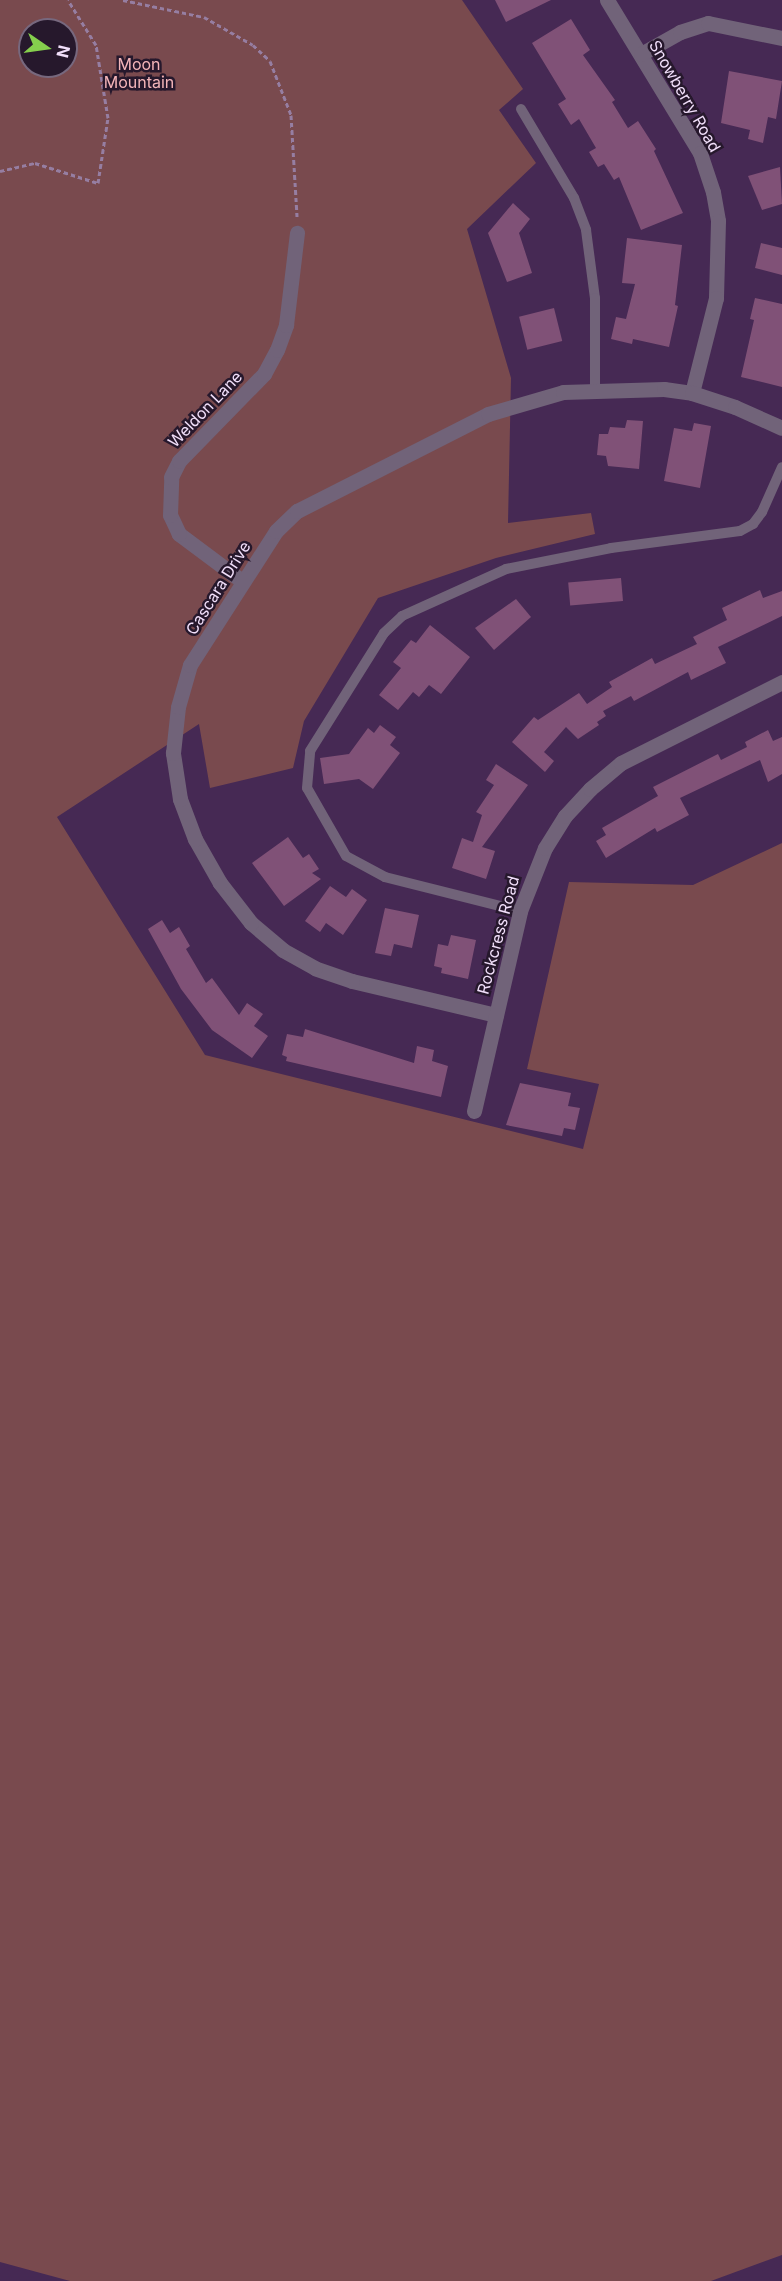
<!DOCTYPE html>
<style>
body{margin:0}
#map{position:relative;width:782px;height:2281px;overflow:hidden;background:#462954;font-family:Inter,sans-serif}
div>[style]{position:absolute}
.green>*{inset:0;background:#794a4e}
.building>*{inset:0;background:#805177;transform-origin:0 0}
.path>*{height:3px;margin-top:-1.5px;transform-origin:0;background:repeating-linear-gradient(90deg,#967ea2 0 4.5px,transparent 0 7.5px)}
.service>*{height:10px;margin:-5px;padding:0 5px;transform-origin:5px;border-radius:5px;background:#716379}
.minor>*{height:15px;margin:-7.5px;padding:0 7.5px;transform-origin:7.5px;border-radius:7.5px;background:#716379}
span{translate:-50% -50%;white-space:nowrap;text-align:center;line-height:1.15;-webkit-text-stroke:5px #26182c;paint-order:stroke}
.park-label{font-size:16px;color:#f4b5b9}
.street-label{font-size:16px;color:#f1dffa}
.north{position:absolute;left:18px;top:18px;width:60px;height:60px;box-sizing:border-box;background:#26182c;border:2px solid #77687e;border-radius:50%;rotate:103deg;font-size:16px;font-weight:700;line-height:24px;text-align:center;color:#f1dffa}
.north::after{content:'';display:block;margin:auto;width:21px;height:27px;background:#85cf4d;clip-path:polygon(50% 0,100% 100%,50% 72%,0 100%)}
</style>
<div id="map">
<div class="green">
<div style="clip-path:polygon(evenodd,0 0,462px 0,523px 89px,499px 110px,536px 163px,467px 229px,511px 378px,508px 523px,591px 513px,595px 534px,496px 558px,378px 598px,304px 721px,293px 768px,210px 788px,199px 724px,57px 817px,205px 1055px,583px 1149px,599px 1084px,527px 1069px,569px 882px,693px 885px,782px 843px,782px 2255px,711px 2281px,70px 2281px,0 2262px,0 0,30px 30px,66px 30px,66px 66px,30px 66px,30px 30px)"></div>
</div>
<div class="building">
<div style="clip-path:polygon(495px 0,551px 0,506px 22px)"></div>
<div style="clip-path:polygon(571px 19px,590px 50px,583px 55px,615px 100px,612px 102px,628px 128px,638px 121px,656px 149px,654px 151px,683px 213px,641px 230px,619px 177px,614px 180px,604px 164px,598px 167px,589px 152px,596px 148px,579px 119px,571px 125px,558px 104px,566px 99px,532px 43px)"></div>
<div style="clip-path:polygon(729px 71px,782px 81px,776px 119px,768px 117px,763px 143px,748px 139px,750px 130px,721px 123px)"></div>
<div style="clip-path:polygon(780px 167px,782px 204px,762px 210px,748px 176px)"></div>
<div style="clip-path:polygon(513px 203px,530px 219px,519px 233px,532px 273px,507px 282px,488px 233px)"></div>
<div style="clip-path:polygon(627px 238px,682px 245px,675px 305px,678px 306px,669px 347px,633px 339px,632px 344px,611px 339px,616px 317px,626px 319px,635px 284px,622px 283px)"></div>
<div style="clip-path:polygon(761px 243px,782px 248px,782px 275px,755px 268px)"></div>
<div style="clip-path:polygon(755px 298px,782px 304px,782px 387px,741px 377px,754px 320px,750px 319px)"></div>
<div style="left:554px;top:308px;width:34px;height:36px;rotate:76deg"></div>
<div style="clip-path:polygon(627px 420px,643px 421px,639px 469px,608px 466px,606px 456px,597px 455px,599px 434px,608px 434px,610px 427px,625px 428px)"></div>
<div style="clip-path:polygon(694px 423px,711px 426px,700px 488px,664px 481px,674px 428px,692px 431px)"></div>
<div style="left:621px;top:578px;width:23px;height:53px;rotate:85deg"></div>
<div style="clip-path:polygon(760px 590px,763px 598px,782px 591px,782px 616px,718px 647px,726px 663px,691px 680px,688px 672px,634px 701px,631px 696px,603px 711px,606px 716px,597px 722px,599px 725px,578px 739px,566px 727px,544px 752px,554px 761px,545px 772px,512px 742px,534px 717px,538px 720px,579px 693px,587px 704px,612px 687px,609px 682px,652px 658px,655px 664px,697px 644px,693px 637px,727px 620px,722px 608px)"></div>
<div style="clip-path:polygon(516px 599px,531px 617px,494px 650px,475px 628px)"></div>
<div style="clip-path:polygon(430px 625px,470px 657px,441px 694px,429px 685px,419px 697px,413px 692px,398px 710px,379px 695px,401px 668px,393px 662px,411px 640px,416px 643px)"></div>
<div style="clip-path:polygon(380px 725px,396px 737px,390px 745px,400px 753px,373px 789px,359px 779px,324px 784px,320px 758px,349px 754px,368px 728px,374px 733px)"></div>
<div style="clip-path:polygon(768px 730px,773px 741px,782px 737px,782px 774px,768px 782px,760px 760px,680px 798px,689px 815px,657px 832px,655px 828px,606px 858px,596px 841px,606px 835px,602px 828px,658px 796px,653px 787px,718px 754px,721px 760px,747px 747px,745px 742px)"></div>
<div style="clip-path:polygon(496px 764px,528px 785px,482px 847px,495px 851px,486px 879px,452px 868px,462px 838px,473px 842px,482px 815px,476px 812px,494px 785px,486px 780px)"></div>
<div style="clip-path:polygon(288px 837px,303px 858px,309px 854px,319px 869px,312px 873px,321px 879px,284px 906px,252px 863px)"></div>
<div style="clip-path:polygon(330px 886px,346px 897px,352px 889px,367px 900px,343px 935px,326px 923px,320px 932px,305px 921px)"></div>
<div style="clip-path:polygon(385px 908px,419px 915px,412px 948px,394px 944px,391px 956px,375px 953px)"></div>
<div style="clip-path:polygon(162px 920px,170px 933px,179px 927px,190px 946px,186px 949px,206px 983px,212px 978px,239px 1015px,247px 1003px,263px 1014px,254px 1026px,268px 1036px,252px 1058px,212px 1030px,181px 989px,148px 929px)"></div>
<div style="clip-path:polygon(451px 935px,476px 940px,468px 979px,441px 973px,442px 968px,434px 966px,438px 944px,448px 946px)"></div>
<div style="clip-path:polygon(305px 1029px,414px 1063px,417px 1046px,434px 1050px,432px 1061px,448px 1066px,441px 1097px,286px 1061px,287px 1057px,282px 1055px,287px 1034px,303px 1037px)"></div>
<div style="clip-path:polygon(520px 1083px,571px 1093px,568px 1106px,580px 1108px,575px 1130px,564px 1128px,562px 1136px,506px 1125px)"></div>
</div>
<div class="path">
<div style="left:123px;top:0;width:83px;rotate:11.9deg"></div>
<div style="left:204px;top:17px;width:56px;rotate:29.7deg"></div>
<div style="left:253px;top:45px;width:23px;rotate:43deg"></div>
<div style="left:270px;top:61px;width:58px;rotate:68.7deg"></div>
<div style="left:291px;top:115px;width:102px;rotate:86.6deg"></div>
<div style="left:0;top:171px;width:36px;rotate:-13deg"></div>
<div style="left:35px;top:163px;width:66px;rotate:17.6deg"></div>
<div style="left:98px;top:183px;width:66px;rotate:-81.3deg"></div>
<div style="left:108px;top:118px;width:74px;rotate:-99.3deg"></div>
<div style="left:96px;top:45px;width:53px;rotate:-121.9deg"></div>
</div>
<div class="service">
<div style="left:521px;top:109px;width:104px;rotate:59.2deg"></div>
<div style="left:574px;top:198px;width:34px;rotate:69deg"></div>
<div style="left:586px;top:230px;width:69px;rotate:82.5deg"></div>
<div style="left:595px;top:298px;width:91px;rotate:90deg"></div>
<div style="left:520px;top:911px;width:139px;rotate:-165.9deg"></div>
<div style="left:385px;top:877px;width:44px;rotate:-151.7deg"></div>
<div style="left:346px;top:856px;width:78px;rotate:-119.8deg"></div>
<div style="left:307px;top:788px;width:37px;rotate:-85deg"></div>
<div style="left:310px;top:751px;width:139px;rotate:-57.9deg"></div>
<div style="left:384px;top:633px;width:25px;rotate:-43deg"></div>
<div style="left:402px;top:616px;width:114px;rotate:-24.3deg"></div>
<div style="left:506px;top:569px;width:107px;rotate:-11.3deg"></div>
<div style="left:611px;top:548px;width:130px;rotate:-7.5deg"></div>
<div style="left:740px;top:531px;width:15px;rotate:-28deg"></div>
<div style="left:753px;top:524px;width:15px;rotate:-53deg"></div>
<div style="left:762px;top:512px;width:49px;rotate:-66deg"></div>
</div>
<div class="minor">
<div style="left:607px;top:0;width:179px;rotate:58.7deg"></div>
<div style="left:700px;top:153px;width:41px;rotate:71.6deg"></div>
<div style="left:713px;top:192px;width:29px;rotate:80deg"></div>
<div style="left:718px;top:221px;width:77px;rotate:91.5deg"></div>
<div style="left:716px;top:298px;width:98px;rotate:104.2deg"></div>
<div style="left:641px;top:54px;width:45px;rotate:-29.4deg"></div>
<div style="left:680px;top:32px;width:29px;rotate:-18deg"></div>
<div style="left:708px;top:23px;width:76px;rotate:11.5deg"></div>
<div style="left:242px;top:581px;width:79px;rotate:-143.3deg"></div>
<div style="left:179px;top:534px;width:21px;rotate:-115deg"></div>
<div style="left:170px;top:515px;width:38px;rotate:-88deg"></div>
<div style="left:171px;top:477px;width:18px;rotate:-63deg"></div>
<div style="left:179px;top:461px;width:122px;rotate:-45.7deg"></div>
<div style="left:264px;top:374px;width:27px;rotate:-62deg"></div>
<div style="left:277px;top:350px;width:27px;rotate:-70deg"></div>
<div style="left:286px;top:325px;width:93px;rotate:-83.2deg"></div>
<div style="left:496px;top:1015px;width:148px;rotate:-166.7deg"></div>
<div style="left:352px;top:981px;width:39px;rotate:-161deg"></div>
<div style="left:315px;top:968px;width:37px;rotate:-151deg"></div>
<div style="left:283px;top:950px;width:42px;rotate:-139.8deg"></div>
<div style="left:251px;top:923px;width:51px;rotate:-127.8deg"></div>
<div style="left:220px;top:883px;width:51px;rotate:-119.6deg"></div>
<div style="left:195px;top:839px;width:43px;rotate:-110.6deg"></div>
<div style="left:180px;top:799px;width:47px;rotate:-98.7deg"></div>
<div style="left:173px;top:753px;width:46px;rotate:-83.8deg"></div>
<div style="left:178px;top:707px;width:44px;rotate:-74.1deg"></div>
<div style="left:190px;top:665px;width:159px;rotate:-57.3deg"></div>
<div style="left:276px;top:531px;width:29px;rotate:-44deg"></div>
<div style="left:297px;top:511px;width:214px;rotate:-26.9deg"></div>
<div style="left:488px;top:414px;width:78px;rotate:-16.3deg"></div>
<div style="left:563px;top:392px;width:101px;rotate:-1.7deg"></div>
<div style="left:664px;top:389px;width:28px;rotate:8deg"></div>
<div style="left:692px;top:393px;width:45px;rotate:18deg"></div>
<div style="left:735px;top:407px;width:51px;rotate:24.1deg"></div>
<div style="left:474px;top:1111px;width:205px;rotate:-77deg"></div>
<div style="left:520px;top:911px;width:68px;rotate:-68.4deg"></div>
<div style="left:545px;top:848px;width:38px;rotate:-58deg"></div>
<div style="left:565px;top:816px;width:37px;rotate:-47deg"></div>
<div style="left:590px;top:789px;width:40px;rotate:-40deg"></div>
<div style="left:621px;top:763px;width:180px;rotate:-26.7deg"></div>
</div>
<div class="park-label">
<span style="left:139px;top:73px">Moon<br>Mountain</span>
</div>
<div class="street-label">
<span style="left:685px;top:96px;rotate:60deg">Snowberry Road</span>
<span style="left:205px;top:409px;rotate:-46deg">Weldon Lane</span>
<span style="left:218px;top:588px;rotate:-58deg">Cascara Drive</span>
<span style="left:498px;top:935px;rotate:-75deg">Rockcress Road</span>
</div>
<div class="north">N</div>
</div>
